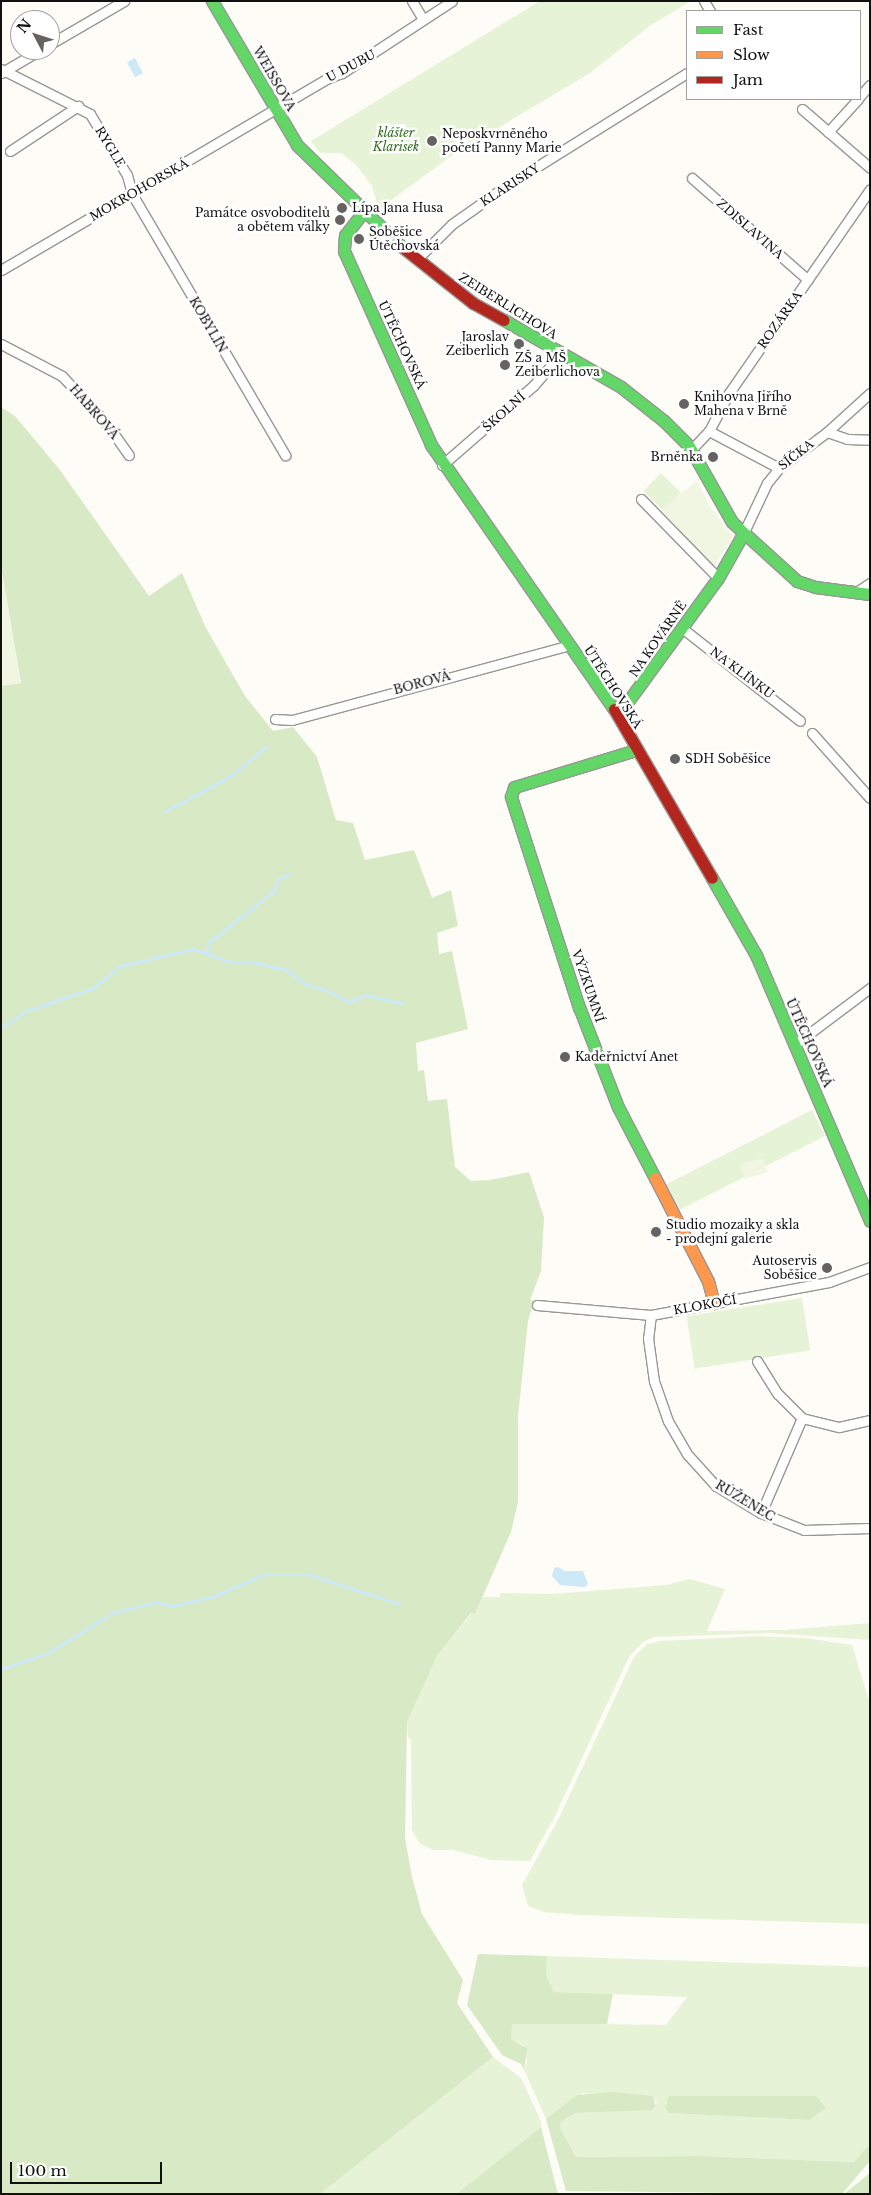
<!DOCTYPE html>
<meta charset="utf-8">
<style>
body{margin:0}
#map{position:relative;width:871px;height:2195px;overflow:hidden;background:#fdfcf7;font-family:"Libre Baskerville",serif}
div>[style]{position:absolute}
.green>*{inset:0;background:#e7f3d7;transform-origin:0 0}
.forest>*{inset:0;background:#d8eac5}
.pitch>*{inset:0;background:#f0f6e1;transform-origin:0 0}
.water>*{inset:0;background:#cde8f7;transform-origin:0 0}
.stream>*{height:3px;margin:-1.5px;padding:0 1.5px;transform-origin:1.5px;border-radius:1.5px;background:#cde8f7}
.roads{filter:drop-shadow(1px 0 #979795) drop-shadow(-1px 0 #979795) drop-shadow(0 1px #979795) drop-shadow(0 -1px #979795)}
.street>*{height:9px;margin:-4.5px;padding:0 4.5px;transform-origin:4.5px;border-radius:4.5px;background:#fffffe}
.fast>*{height:11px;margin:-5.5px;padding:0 5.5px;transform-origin:5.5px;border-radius:5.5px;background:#63d668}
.slow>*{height:11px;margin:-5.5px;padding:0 5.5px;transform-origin:5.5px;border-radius:5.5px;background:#ff974d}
.jam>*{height:11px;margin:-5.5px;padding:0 5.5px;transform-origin:5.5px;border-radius:5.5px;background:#b3261e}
.dots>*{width:14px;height:14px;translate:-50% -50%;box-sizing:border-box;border:2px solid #fff;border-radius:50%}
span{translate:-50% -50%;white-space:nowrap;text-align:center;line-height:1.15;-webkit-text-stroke:5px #fff;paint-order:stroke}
.street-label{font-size:12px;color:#111}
.park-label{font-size:12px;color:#2f6b1f;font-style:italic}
.poi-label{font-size:12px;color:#111}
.left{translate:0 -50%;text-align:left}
.right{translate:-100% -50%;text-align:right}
.frame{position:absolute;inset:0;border:2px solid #111;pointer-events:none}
.legend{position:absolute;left:686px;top:10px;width:175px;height:90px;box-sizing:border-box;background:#fff;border:1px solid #a0a0a0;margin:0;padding:6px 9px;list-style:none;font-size:15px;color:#111}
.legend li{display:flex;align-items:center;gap:10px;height:25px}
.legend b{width:25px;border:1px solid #a0a0a0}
.north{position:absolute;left:10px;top:10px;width:50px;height:50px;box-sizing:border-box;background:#fff;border:1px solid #a0a0a0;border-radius:50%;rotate:310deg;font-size:14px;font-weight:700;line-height:20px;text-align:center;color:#111}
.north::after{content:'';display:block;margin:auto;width:18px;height:22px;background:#646362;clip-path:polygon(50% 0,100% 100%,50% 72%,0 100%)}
.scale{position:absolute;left:10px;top:2162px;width:152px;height:22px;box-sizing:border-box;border:2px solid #111;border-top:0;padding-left:6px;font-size:15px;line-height:18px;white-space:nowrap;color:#111;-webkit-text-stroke:4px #fff;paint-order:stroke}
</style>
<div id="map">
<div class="green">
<div style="clip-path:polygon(540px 1px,691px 1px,651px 25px,590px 73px,454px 154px,379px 209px,372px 186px,356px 165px,341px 153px,320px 153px,311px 141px)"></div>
<div style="left:661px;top:473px;width:28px;height:25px;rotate:45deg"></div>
<div style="left:812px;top:1110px;width:29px;height:168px;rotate:63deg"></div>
<div style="left:802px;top:1298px;width:53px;height:117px;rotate:81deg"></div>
<div style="clip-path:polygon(689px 1579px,725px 1589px,707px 1631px,785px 1630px,870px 1623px,870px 1640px,769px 1633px,654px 1637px,643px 1642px,629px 1657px,555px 1816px,530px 1861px,491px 1860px,453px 1850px,434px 1850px,420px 1844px,412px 1830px,411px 1739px,408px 1738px,407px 1722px,437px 1656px,472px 1613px,475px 1614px,483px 1597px,500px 1597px,500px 1593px,552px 1594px,666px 1585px)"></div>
<div style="clip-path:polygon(758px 1636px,805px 1638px,852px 1645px,870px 1704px,870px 1924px,581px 1915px,544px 1912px,528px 1906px,522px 1885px,558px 1820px,634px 1657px,647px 1644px,660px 1641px)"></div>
<div style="clip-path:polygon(evenodd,547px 1956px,870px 1967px,870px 2147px,854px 2162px,701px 2156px,576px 2157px,560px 2128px,561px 2122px,568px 2117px,576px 2113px,655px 2109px,657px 2100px,583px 2093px,546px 2119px,524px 2070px,527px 2061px,524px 2045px,511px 2039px,510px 2026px,515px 2023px,666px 2025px,687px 1997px,554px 1992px,546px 1976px,547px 1956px,665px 2102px,826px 2108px,810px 2120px,669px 2113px,665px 2102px)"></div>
<div style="clip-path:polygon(493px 2057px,521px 2078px,541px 2121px,541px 2127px,456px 2194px,320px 2194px)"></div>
</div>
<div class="forest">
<div style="clip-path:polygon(1px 407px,15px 416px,60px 470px,149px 596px,182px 573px,206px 628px,245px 696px,273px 731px,293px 727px,317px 757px,336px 820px,353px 823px,365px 860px,414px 850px,432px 898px,451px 890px,458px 926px,437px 933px,439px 954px,452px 951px,468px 1029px,416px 1043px,418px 1071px,424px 1070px,428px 1101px,447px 1099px,455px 1167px,471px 1181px,490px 1180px,529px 1172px,544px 1217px,541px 1271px,530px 1300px,534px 1301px,528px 1321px,518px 1416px,518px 1502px,511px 1532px,475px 1614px,471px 1613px,437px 1656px,407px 1722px,405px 1838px,412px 1877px,422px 1914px,463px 1980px,457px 2003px,493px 2057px,320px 2194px,1px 2194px,1px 686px,21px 683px,1px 567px)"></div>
<div style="clip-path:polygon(478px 1954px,547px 1956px,546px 1975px,554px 1992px,613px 1994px,607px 2024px,512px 2024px,511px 2039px,527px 2048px,524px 2070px,521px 2064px,502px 2055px,467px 2005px)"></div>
<div style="clip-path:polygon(612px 2092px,653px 2096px,656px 2106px,653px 2110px,576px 2113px,568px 2117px,561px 2122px,560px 2128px,576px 2157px,701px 2156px,854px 2162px,867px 2147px,870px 2147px,870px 2161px,842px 2194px,566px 2191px,546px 2119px,577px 2095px)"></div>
<div style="clip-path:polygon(669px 2096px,816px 2096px,826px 2108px,810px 2120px,669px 2113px,665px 2107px)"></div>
<div style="clip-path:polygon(541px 2127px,558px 2194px,456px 2194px)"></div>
<div style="clip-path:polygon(870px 2173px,870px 2194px,844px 2194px)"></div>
</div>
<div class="pitch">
<div style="clip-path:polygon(697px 481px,709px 505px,733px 537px,714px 566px,661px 510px)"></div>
<div style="clip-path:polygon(1px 567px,21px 683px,1px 686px)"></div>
<div style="left:763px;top:1158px;width:15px;height:24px;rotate:74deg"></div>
</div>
<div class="water">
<div style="left:135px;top:58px;width:17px;height:9px;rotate:62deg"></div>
<div style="clip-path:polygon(558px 1567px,565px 1571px,583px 1571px,588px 1584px,585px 1587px,560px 1585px,552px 1576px,554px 1568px)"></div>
</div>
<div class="stream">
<div style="left:164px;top:812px;width:74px;rotate:-28.3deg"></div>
<div style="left:229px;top:777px;width:49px;rotate:-39.2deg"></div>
<div style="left:207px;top:952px;width:9px;rotate:-84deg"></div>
<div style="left:208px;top:943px;width:85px;rotate:-38.3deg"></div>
<div style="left:275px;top:890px;width:11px;rotate:-75deg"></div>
<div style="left:278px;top:879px;width:12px;rotate:-24deg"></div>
<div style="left:1px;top:1028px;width:30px;rotate:-34deg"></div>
<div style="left:26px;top:1011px;width:71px;rotate:-18.9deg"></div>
<div style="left:93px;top:988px;width:35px;rotate:-39deg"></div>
<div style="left:120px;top:966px;width:75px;rotate:-13.1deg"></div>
<div style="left:193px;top:949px;width:40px;rotate:18.9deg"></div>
<div style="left:231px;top:962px;width:21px"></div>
<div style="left:252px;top:962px;width:36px;rotate:13deg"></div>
<div style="left:287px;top:970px;width:23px;rotate:38deg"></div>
<div style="left:305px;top:984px;width:27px;rotate:17deg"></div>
<div style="left:331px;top:992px;width:20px;rotate:30deg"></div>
<div style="left:348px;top:1002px;width:19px;rotate:-21deg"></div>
<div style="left:366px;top:995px;width:37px;rotate:13deg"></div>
<div style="left:1px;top:1669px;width:50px;rotate:-18.8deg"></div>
<div style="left:48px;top:1653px;width:75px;rotate:-32deg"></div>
<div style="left:112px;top:1613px;width:45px;rotate:-14deg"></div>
<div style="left:156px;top:1602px;width:16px;rotate:15deg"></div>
<div style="left:171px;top:1606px;width:42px;rotate:-12.4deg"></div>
<div style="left:212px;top:1597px;width:58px;rotate:-23.5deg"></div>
<div style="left:265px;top:1574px;width:42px"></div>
<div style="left:307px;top:1574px;width:98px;rotate:17.9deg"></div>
</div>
<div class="roads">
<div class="street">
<div style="left:412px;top:1px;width:21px;rotate:59deg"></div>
<div style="left:704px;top:1px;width:12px;rotate:59deg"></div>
<div style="left:50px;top:44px;width:86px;rotate:-30.2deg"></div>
<div style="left:1px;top:69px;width:100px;rotate:26.8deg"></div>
<div style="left:90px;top:114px;width:71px;rotate:58.8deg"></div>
<div style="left:127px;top:175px;width:20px;rotate:75deg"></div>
<div style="left:132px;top:194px;width:303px;rotate:59.6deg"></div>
<div style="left:1px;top:73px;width:45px;rotate:-30.5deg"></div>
<div style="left:860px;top:96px;width:15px;rotate:-48deg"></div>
<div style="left:802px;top:109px;width:90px;rotate:40.9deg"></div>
<div style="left:828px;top:132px;width:45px;rotate:-47.7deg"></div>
<div style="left:10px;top:151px;width:82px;rotate:-33.5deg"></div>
<div style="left:692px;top:178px;width:154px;rotate:41.3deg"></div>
<div style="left:417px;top:259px;width:49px;rotate:-45deg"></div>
<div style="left:452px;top:224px;width:66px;rotate:-35.1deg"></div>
<div style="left:506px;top:186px;width:213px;rotate:-32deg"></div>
<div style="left:1px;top:270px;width:377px;rotate:-30.4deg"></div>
<div style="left:326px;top:79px;width:17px;rotate:-21deg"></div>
<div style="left:342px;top:73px;width:131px;rotate:-33.2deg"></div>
<div style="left:1px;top:344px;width:69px;rotate:27.7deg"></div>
<div style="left:62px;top:376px;width:66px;rotate:46.8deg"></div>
<div style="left:107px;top:424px;width:38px;rotate:55deg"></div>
<div style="left:709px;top:431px;width:79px;rotate:27.9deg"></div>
<div style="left:827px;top:432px;width:21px;rotate:19deg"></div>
<div style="left:847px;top:439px;width:23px;rotate:2deg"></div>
<div style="left:691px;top:450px;width:26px;rotate:-47deg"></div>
<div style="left:709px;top:431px;width:43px;rotate:-62.2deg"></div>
<div style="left:729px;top:393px;width:248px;rotate:-55.3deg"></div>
<div style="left:442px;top:465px;width:121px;rotate:-41deg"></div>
<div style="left:533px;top:386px;width:43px;rotate:-48.8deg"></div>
<div style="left:641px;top:499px;width:110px;rotate:45.7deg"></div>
<div style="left:743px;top:534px;width:56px;rotate:-64.8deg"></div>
<div style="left:767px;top:483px;width:19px;rotate:-51deg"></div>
<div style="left:779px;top:468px;width:60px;rotate:-36.9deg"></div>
<div style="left:827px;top:432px;width:58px;rotate:-42.2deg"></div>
<div style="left:858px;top:591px;width:14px;rotate:-34deg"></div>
<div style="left:682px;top:628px;width:150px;rotate:38.2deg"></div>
<div style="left:275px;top:719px;width:17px;rotate:3deg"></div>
<div style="left:292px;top:720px;width:288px;rotate:-15.1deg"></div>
<div style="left:812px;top:733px;width:87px;rotate:48.3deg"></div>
<div style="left:794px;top:1045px;width:95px;rotate:-36.9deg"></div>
<div style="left:537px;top:1305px;width:114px;rotate:5deg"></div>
<div style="left:651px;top:1315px;width:181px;rotate:-10.5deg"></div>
<div style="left:829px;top:1282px;width:44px;rotate:-20.1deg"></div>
<div style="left:651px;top:1315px;width:23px;rotate:97deg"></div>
<div style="left:648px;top:1338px;width:43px;rotate:82.1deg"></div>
<div style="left:654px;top:1381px;width:42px;rotate:70.7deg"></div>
<div style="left:668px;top:1421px;width:39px;rotate:60deg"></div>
<div style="left:688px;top:1455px;width:42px;rotate:47.9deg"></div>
<div style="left:716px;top:1486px;width:52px;rotate:31deg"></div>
<div style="left:761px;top:1513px;width:46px;rotate:21.6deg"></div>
<div style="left:804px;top:1530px;width:66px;rotate:-1.7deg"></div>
<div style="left:757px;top:1361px;width:39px;rotate:58deg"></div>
<div style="left:778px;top:1394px;width:34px;rotate:45deg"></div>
<div style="left:802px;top:1418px;width:38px;rotate:14deg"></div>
<div style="left:839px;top:1427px;width:32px;rotate:-13deg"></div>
<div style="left:761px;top:1513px;width:103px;rotate:-66.7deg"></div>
</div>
<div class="fast">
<div style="left:212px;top:1px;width:167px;rotate:59.4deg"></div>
<div style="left:297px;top:145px;width:145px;rotate:44.2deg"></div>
<div style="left:364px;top:211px;width:31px;rotate:128deg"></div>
<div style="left:345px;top:235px;width:16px;rotate:94deg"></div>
<div style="left:344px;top:251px;width:213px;rotate:65.8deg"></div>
<div style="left:431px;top:445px;width:321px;rotate:55.3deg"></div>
<div style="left:504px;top:320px;width:135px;rotate:29.8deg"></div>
<div style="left:621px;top:387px;width:55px;rotate:38.3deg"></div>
<div style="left:664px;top:421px;width:35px;rotate:45deg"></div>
<div style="left:689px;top:446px;width:87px;rotate:60.5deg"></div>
<div style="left:732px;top:522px;width:88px;rotate:42.2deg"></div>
<div style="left:797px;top:581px;width:19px;rotate:18deg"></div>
<div style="left:815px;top:587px;width:55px;rotate:7.3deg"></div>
<div style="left:618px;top:715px;width:170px;rotate:-53.9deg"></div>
<div style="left:718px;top:578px;width:51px;rotate:-60.4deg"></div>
<div style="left:636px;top:750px;width:127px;rotate:163.1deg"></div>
<div style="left:514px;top:787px;width:10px;rotate:107deg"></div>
<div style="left:511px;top:797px;width:221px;rotate:72.1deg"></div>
<div style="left:579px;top:1007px;width:107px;rotate:68.7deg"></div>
<div style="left:618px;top:1107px;width:80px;rotate:62.5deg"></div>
<div style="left:712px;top:878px;width:89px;rotate:60.3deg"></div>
<div style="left:756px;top:955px;width:289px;rotate:66.8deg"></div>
</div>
<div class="slow">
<div style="left:655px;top:1178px;width:116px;rotate:62.8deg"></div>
<div style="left:708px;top:1281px;width:23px;rotate:75deg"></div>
</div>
<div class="jam">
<div style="left:401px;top:246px;width:92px;rotate:38.4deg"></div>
<div style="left:473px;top:303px;width:35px;rotate:29deg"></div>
<div style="left:614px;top:709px;width:195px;rotate:59.9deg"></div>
</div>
</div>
<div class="dots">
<div style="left:432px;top:141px;background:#646362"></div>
<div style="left:342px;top:208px;background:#646362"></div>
<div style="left:340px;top:220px;background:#646362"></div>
<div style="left:359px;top:239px;background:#646362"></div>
<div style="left:519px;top:344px;background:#646362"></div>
<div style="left:505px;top:365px;background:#646362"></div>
<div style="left:684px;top:404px;background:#646362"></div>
<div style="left:713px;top:457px;background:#646362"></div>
<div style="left:675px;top:759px;background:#646362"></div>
<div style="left:565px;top:1057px;background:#646362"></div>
<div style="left:656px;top:1232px;background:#646362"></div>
<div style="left:827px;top:1268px;background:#646362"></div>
</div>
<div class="street-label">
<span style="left:351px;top:66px;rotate:-28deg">U DUBU</span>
<span style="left:274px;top:79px;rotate:60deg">WEISSOVA</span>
<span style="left:110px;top:147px;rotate:59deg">RYGLE</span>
<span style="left:510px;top:185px;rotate:-33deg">KLARISKY</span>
<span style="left:139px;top:190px;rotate:-30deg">MOKROHORSKÁ</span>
<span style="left:750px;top:229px;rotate:41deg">ZDISLAVINA</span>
<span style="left:508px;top:306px;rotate:32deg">ZEIBERLICHOVA</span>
<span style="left:780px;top:320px;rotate:-55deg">ROZÁRKA</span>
<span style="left:208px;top:325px;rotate:60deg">KOBYLÍN</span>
<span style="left:402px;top:345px;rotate:65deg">ÚTĚCHOVSKÁ</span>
<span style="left:94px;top:412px;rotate:49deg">HABROVÁ</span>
<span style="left:504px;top:412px;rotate:-42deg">ŠKOLNÍ</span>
<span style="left:796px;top:455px;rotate:-38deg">SÍČKA</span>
<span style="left:658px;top:639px;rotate:-55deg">NA KOVÁRNĚ</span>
<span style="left:742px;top:673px;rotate:37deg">NA KLÍNKU</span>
<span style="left:422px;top:683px;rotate:-15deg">BOROVÁ</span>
<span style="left:613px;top:687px;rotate:57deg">ÚTĚCHOVSKÁ</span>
<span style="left:588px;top:986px;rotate:71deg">VÝZKUMNÍ</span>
<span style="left:809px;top:1043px;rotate:66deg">ÚTĚCHOVSKÁ</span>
<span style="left:705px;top:1305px;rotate:-10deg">KLOKOČÍ</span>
<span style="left:745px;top:1501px;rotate:31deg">RŮŽENEC</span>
</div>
<div class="park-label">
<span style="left:396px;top:140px">klášter<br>Klarisek</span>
</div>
<div class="poi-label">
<span class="left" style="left:442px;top:141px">Neposkvrněného<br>početí Panny Marie</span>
<span class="left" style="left:352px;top:208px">Lípa Jana Husa</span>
<span class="right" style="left:330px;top:220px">Památce osvoboditelů<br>a obětem války</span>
<span class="left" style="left:369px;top:239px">Soběšice<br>Útěchovská</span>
<span class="right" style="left:509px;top:344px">Jaroslav<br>Zeiberlich</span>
<span class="left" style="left:515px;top:365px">ZŠ a MŠ<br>Zeiberlichova</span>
<span class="left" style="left:694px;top:404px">Knihovna Jiřího<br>Mahena v Brně</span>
<span class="right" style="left:703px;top:457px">Brněnka</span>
<span class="left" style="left:685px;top:759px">SDH Soběšice</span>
<span class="left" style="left:575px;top:1057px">Kadeřnictví Anet</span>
<span class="left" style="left:666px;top:1232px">Studio mozaiky a skla<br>- prodejní galerie</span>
<span class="right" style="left:817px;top:1268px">Autoservis<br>Soběšice</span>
</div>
<div class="frame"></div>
<ul class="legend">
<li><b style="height:6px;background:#63d668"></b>Fast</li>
<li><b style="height:6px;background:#ff974d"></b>Slow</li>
<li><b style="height:6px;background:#b3261e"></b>Jam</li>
</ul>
<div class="north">N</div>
<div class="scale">100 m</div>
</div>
